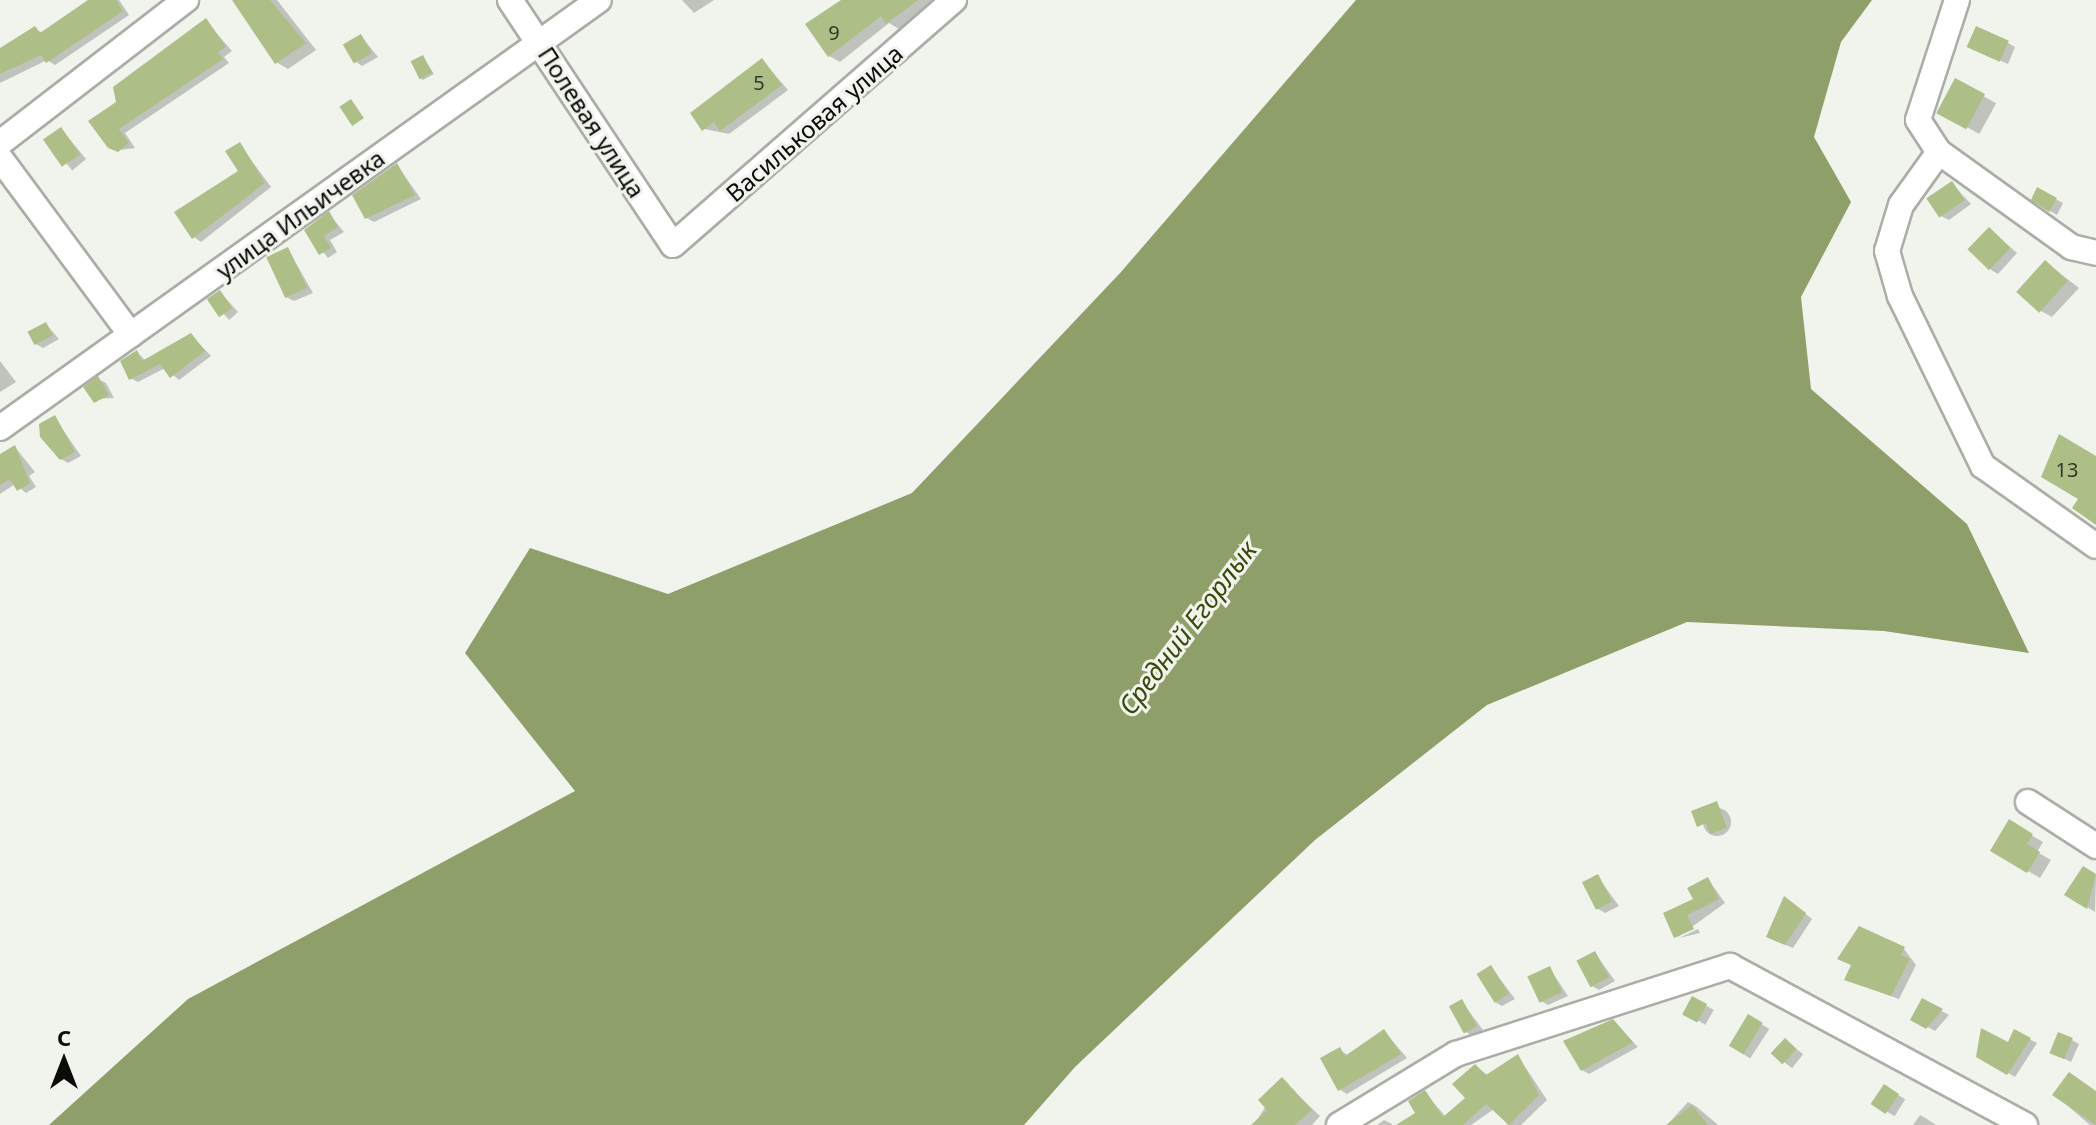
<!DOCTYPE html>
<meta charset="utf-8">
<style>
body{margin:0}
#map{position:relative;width:2096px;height:1125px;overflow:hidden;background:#f1f3ed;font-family:"Noto Sans",sans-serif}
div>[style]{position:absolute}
.water>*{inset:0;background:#8f9f6a}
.shadow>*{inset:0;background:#0003;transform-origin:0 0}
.round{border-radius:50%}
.building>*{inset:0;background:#adbe87;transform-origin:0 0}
.roads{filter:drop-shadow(2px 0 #abada7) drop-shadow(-2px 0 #abada7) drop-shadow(0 2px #abada7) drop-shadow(0 -2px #abada7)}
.minor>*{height:24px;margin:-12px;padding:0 12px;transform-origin:12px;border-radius:12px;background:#fff}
span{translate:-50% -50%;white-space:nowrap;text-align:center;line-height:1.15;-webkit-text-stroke:6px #f1f3ed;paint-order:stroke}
.number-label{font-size:20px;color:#343829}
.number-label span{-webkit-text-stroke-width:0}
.street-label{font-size:24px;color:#0b0c0a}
.water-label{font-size:26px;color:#3a4809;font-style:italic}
.north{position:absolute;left:24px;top:1021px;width:80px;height:80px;-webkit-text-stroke:6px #f1f3ed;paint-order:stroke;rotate:0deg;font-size:22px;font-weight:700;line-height:32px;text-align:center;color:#0b0c0a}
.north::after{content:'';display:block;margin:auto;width:28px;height:36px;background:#0b0c0a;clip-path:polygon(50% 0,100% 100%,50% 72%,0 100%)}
</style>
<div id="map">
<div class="water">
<div style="clip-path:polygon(1356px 0,1872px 0,1841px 42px,1814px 137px,1851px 202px,1801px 297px,1811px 389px,1967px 524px,2029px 653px,1884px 631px,1687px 622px,1487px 705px,1315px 840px,1075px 1067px,1024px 1125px,49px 1125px,188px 999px,575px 791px,465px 653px,530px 548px,668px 594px,912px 493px,1121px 272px)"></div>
</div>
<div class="shadow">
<div style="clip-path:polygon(88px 0,119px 0,129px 15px,55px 65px,47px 60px,0 83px,0 51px,35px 29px,43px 33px)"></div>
<div style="clip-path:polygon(239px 0,277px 0,316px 50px,288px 69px,276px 62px)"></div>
<div style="clip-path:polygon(682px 0,714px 0,694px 13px)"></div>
<div style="clip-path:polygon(847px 0,944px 0,899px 29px,889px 23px,840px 62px,829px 56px)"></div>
<div style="clip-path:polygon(206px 21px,232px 51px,224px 57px,229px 63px,125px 133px,135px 148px,120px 150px,118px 103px)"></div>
<div style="clip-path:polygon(361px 36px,378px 57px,362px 66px,355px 61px)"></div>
<div style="clip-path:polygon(2008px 43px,2015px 47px,2008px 64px,1976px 50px)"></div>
<div style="clip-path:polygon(423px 57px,434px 74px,423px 80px,420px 78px)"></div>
<div style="clip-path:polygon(762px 60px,788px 90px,729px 134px,704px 129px)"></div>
<div style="left:1956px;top:81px;width:46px;height:35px;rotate:29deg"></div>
<div style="left:61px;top:129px;width:39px;height:18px;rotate:50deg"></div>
<div style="clip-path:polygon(240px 145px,271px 187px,201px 242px,194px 237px,241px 172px)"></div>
<div style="clip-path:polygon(397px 165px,421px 199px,374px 222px,367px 218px)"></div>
<div style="clip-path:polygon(1952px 184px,1971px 204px,1949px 220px,1941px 216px)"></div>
<div style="clip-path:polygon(2038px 190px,2063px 203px,2057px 215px,2050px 211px)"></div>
<div style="clip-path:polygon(329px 214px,344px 232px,330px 240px,337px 252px,328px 258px,306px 230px)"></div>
<div style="clip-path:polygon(1990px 230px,2017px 253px,1998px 274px,1991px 270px)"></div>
<div style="clip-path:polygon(288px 249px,313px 293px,294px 301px,286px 297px)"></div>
<div style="clip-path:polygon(2045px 262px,2079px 288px,2052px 317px,2041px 311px)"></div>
<div style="left:220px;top:292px;width:27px;height:12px;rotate:48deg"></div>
<div style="clip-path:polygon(46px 324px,59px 339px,43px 348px,36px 344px)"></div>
<div style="clip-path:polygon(191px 335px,211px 356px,179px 380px,165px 368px,138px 382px,130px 378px,137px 352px,146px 361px)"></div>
<div style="clip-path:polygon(0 361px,16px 382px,0 392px)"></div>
<div style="clip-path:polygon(98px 379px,106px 383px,114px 398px,92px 399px)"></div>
<div style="clip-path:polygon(55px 418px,81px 456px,68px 463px,61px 459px)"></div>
<div style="clip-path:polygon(15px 447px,35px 472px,29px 476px,36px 487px,26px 493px,15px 484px,0 494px,0 457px)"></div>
<div class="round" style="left:1703px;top:808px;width:28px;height:28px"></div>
<div style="clip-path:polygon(2009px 822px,2043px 842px,2037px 852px,2051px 860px,2040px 878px,1992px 850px)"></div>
<div style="clip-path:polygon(2084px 869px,2096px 876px,2095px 912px,2067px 894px)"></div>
<div style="clip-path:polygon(1598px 877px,1619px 906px,1605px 913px,1598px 909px)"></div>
<div style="clip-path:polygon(1708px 879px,1725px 903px,1678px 937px,1665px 914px,1696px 900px)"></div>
<div style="clip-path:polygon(1792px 903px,1812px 919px,1793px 948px,1776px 941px)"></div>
<div style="clip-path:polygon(1698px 929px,1700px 933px,1679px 938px)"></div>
<div style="clip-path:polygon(1904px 949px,1916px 965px,1899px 999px,1847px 980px)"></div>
<div style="clip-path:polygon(1595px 953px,1615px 981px,1599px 990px,1592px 986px)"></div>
<div style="clip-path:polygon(1491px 967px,1515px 999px,1502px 1006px,1495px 1002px)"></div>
<div style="clip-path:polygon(1550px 969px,1568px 996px,1548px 1005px,1541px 1001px)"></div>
<div style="left:1693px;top:998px;width:24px;height:17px;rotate:30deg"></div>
<div style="clip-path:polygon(1923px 1001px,1949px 1015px,1935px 1031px,1913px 1019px)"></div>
<div style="clip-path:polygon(1462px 1002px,1483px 1030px,1472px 1036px,1465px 1031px)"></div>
<div style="left:1749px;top:1016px;width:24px;height:35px;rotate:33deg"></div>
<div style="clip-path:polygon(1613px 1022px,1638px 1047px,1589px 1074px,1582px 1070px)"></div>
<div style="clip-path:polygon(1384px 1031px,1407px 1058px,1347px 1094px,1339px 1089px,1340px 1050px,1349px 1056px)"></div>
<div style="clip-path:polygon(2015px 1032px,2037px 1043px,2015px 1077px,1978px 1056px,2009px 1044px)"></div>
<div style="left:1785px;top:1040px;width:23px;height:18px;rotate:38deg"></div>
<div style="clip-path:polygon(2072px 1040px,2079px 1044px,2071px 1062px,2059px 1056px)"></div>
<div style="clip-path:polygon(1518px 1056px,1547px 1100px,1521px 1125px,1508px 1125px,1494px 1109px,1471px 1125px,1400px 1125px,1418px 1113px,1425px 1093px,1446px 1117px,1467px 1098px,1475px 1066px,1489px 1076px)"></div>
<div style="clip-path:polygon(1282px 1080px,1320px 1116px,1312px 1125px,1254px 1125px)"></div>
<div style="left:1884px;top:1086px;width:25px;height:20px;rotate:32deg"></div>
<div style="clip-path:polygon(2055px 1095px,2096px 1097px,2096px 1125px,2090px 1125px)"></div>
<div style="clip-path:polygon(1688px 1102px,1697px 1107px,1718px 1125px,1667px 1125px)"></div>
<div style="clip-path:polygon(1920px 1115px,1927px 1119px,1936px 1125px,1913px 1125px)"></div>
<div style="clip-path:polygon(1384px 1120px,1392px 1124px,1392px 1125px,1377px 1125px)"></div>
</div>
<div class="building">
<div style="clip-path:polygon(88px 0,116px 0,123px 11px,46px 63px,41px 55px,0 74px,0 48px,35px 26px,40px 33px)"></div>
<div style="clip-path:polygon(232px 0,270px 0,306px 43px,275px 64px)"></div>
<div style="clip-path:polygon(841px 0,918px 0,886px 24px,881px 16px,828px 57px,805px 24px)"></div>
<div style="clip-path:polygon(206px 18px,226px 47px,218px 52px,223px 59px,119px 129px,129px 143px,118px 152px,108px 148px,88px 121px,116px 102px,113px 87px)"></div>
<div style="left:1976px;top:26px;width:36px;height:23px;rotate:24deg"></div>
<div style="left:361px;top:34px;width:22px;height:21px;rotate:60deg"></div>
<div style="left:423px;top:55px;width:20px;height:14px;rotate:63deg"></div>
<div style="clip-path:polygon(762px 58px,782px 85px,720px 131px,714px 122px,702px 131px,690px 113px)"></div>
<div style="left:1955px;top:78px;width:34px;height:40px;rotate:28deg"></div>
<div style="left:351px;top:99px;width:23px;height:14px;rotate:56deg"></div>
<div style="left:61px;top:127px;width:33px;height:22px;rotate:55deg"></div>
<div style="clip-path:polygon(240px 142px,265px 183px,192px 239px,174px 212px,238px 171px,225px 151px)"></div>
<div style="clip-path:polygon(397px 163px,415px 195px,365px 219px,352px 195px)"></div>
<div style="left:1952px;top:181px;width:23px;height:31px;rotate:56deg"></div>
<div style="clip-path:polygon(2037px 187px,2057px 198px,2049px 212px,2031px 200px)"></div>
<div style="clip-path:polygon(329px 211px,338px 227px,324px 236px,331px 248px,319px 255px,304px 230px)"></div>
<div style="left:1989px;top:227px;width:30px;height:31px;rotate:44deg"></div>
<div style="left:288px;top:247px;width:45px;height:24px;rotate:65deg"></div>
<div style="left:2045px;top:260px;width:31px;height:43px;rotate:42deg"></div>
<div style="left:220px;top:290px;width:22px;height:16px;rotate:56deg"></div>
<div style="left:46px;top:322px;width:15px;height:21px;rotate:62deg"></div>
<div style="clip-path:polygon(191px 333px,205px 351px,170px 378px,160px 364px,129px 380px,120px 361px,137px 350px,142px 361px)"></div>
<div style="clip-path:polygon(98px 376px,109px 395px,94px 403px,83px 387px)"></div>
<div style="clip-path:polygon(55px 415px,75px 452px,60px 460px,40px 437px,39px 424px)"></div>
<div style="clip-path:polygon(2059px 434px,2096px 456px,2096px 525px,2072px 508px,2078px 499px,2041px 477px)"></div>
<div style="clip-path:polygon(15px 445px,30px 483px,17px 491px,10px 479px,0 485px,0 454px)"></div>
<div style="clip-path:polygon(1717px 801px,1727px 828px,1710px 834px,1706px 823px,1697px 827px,1691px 811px)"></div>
<div style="clip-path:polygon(2009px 819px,2033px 834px,2027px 844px,2040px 852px,2027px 873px,1990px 851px)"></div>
<div style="clip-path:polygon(2083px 866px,2096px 874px,2087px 909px,2064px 895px)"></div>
<div style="left:1598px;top:874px;width:31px;height:18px;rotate:63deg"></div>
<div style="clip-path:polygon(1708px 877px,1719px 899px,1687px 915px,1694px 929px,1674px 938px,1663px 913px,1693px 899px,1687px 888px)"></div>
<div style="clip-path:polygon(1784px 896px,1806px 913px,1785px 945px,1766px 937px)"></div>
<div style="clip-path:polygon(1859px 926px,1905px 947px,1901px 955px,1910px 959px,1891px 996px,1844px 980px,1851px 965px,1837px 959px)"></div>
<div style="left:1595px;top:951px;width:30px;height:21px;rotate:62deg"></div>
<div style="left:1491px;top:965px;width:34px;height:17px;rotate:58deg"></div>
<div style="left:1550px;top:966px;width:29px;height:25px;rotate:65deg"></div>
<div style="left:1692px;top:996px;width:17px;height:21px;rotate:28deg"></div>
<div style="clip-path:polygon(1922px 998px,1943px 1009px,1926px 1029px,1910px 1020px)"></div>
<div style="left:1462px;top:999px;width:31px;height:15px;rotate:61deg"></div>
<div style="left:1748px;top:1014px;width:17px;height:37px;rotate:31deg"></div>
<div style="clip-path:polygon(1613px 1019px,1633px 1042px,1581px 1071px,1563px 1041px)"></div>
<div style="clip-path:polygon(1981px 1028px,2008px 1042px,2014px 1029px,2031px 1038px,2007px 1075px,1976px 1057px)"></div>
<div style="clip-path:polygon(1384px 1029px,1401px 1054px,1338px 1091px,1320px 1058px,1340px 1047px,1345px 1056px)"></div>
<div style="left:2058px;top:1032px;width:16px;height:23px;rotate:22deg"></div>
<div style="left:1785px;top:1038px;width:16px;height:21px;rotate:43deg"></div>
<div style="clip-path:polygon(1518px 1054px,1539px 1095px,1509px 1125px,1486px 1104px,1463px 1125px,1396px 1125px,1415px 1113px,1408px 1101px,1425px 1090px,1443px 1117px,1465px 1098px,1452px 1084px,1475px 1064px,1486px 1075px)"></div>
<div style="clip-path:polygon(2069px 1072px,2096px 1091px,2096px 1125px,2052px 1095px)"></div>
<div style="clip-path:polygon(1282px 1077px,1312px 1110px,1295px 1125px,1251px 1125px,1267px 1110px,1258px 1100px)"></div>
<div style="left:1884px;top:1084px;width:18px;height:24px;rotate:34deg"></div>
<div style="clip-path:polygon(1692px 1105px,1708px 1125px,1666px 1125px)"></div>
</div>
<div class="roads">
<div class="minor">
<div style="left:510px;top:0;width:294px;rotate:56.4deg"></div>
<div style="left:673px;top:245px;width:373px;rotate:-41.1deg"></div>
<div style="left:1957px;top:0;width:126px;rotate:108deg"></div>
<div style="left:1918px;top:120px;width:38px;rotate:57deg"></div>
<div style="left:1939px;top:152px;width:163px;rotate:35.7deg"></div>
<div style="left:2071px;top:247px;width:26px;rotate:13deg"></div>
<div style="left:0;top:143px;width:235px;rotate:-37.6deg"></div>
<div style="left:1939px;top:152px;width:65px;rotate:125.6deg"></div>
<div style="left:1901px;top:205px;width:48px;rotate:106.9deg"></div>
<div style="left:1887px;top:251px;width:47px;rotate:73.9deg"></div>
<div style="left:1900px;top:296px;width:189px;rotate:64deg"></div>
<div style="left:1983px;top:466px;width:138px;rotate:35.3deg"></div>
<div style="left:0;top:158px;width:220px;rotate:53.5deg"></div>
<div style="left:0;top:428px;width:736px;rotate:-35.55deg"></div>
<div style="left:2028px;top:802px;width:81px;rotate:32.9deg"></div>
<div style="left:1339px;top:1125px;width:137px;rotate:-31.3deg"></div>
<div style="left:1456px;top:1054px;width:288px;rotate:-17.8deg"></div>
<div style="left:1730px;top:966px;width:335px;rotate:28.3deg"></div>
</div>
</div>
<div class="number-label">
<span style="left:834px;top:32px">9</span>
<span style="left:759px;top:82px">5</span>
<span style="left:2067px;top:469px">13</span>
</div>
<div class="street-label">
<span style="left:592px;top:122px;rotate:57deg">Полевая улица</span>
<span style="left:814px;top:123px;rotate:-41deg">Васильковая улица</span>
<span style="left:300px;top:214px;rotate:-36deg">улица Ильичевка</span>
</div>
<div class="water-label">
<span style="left:1188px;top:628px;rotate:-53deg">Средний Егорлык</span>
</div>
<div class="north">С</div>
</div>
